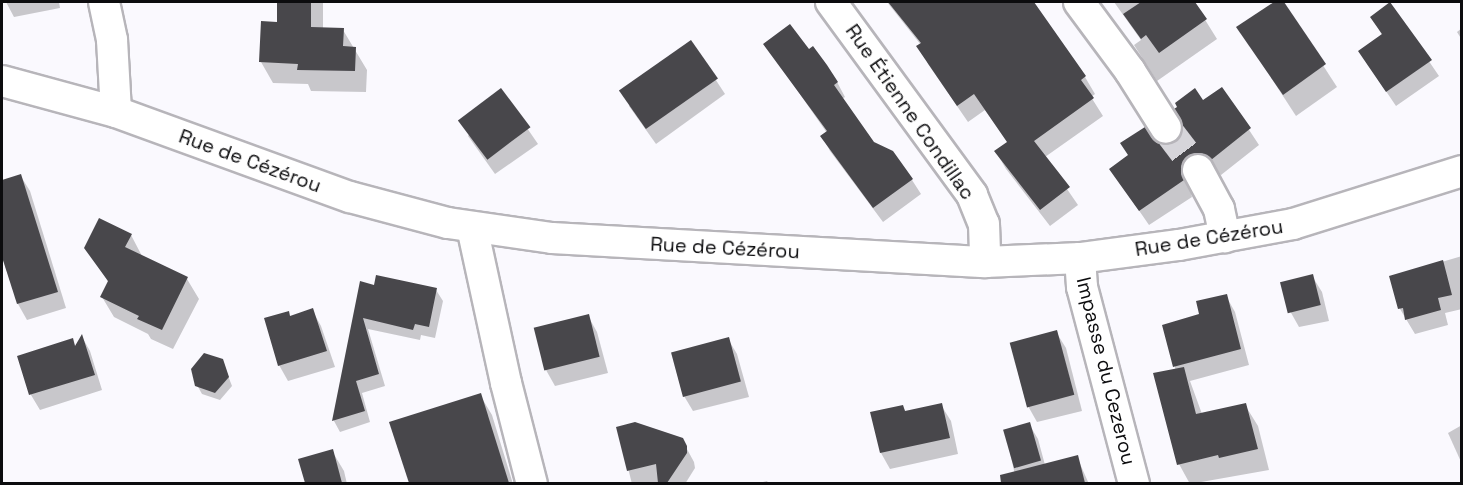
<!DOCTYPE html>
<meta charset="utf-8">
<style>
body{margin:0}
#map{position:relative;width:1463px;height:485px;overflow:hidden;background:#faf9fe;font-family:"Space Grotesk",sans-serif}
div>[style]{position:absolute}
.shadow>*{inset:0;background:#0003}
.building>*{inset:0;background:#48474b;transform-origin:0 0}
.minor-tunnel>*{height:30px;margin-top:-15px;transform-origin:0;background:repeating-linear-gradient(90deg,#d6d5da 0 30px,transparent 0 45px)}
.roads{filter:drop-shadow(2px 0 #b7b5ba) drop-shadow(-2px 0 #b7b5ba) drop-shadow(0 2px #b7b5ba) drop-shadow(0 -2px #b7b5ba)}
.minor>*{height:30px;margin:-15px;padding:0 15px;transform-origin:15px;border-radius:15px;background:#fff}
span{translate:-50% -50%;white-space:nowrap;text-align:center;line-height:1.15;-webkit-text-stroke:6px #fff;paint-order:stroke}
.street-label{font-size:20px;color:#0c0c0e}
.frame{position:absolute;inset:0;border:3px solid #0c0c0e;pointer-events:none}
</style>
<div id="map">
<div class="shadow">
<div style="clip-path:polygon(6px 2px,59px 2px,60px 8px,14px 17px)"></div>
<div style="clip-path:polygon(279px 2px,323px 2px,323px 29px,343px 30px,367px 70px,366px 92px,311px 91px,308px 84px,273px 83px,261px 62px,278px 24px)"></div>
<div style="clip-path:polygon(887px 2px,1033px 2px,1085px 77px,1095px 94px,1091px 97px,1103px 116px,1045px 157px,1078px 205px,1050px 226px,1006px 169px,996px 152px,1008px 143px,985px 110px,968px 122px,928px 64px,921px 45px)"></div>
<div style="clip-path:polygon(1114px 2px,1172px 2px,1180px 13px,1194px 2px,1217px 39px,1157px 81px,1134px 45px,1141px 40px)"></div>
<div style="clip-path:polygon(1276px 2px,1282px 2px,1337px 87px,1296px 116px,1238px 27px)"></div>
<div style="clip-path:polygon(1390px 4px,1439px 76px,1396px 106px,1369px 66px,1382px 35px,1372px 18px)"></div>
<div style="clip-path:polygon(1462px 28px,1462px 40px,1457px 32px)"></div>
<div style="clip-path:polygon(691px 42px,725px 94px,656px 144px,629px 106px)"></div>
<div style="clip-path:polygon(765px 44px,837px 82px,845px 97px,842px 99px,873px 143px,912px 180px,921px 194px,883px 222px,830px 151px,822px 136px,827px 133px)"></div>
<div style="clip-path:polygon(1222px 89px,1259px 145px,1221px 175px,1209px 168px,1198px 171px,1189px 186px,1192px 197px,1149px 225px,1111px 170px,1158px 145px,1167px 147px,1177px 143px,1185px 128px)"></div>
<div style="clip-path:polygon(501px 90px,538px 144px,495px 174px,468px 136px)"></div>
<div style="clip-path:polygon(20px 175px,30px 191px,66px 308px,27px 320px,18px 304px,2px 257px,2px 182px)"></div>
<div style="clip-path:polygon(131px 235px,142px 256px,187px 279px,199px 299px,173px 349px,151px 339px,148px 334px,114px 317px,102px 297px,109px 283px,86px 248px)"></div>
<div style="clip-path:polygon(1462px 256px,1462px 309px,1445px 313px,1448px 325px,1415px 334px,1400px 309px,1391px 277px)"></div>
<div style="clip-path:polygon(1312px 276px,1322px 292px,1329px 321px,1299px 327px,1290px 311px)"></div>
<div style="clip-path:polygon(362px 283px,375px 286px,436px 290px,443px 301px,435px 338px,421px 335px,420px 340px,368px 329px,385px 386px,362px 393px,370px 422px,340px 432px,334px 421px)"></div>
<div style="clip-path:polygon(1226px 296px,1235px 312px,1249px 365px,1190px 381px,1202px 414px,1245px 405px,1258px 426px,1269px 470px,1190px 484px,1179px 464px,1175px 366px,1201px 315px)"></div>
<div style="clip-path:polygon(312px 310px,321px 326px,335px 367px,288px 381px,279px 365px,291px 317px)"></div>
<div style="clip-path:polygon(588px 316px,597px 332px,608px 373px,555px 386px,546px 370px)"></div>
<div style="clip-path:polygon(1056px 332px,1066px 348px,1082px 411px,1037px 422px,1028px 406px)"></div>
<div style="clip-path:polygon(82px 337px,90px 351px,102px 390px,40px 410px,31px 395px,18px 357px,72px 340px,76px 347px)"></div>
<div style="clip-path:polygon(728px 339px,737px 354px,749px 397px,693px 411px,684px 396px,673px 354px)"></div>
<div style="clip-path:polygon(222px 360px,232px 386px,220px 400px,202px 394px,197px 385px)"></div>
<div style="clip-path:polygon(480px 395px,492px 415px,513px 484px,405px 484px,410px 482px)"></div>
<div style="clip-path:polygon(941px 405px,951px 421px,958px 454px,890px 469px,881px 453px,872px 413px,902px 406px,906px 412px)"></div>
<div style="clip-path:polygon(1029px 424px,1038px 439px,1045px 465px,1077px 457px,1089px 484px,1017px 484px,1005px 430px)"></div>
<div style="clip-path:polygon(1462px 425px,1462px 464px,1448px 433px)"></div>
<div style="clip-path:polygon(618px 428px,682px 440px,694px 462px,695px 468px,685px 484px,632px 484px)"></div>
<div style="clip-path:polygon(332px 451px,344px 471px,347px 484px,306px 484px,300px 460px)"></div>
<div style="clip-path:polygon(767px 481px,769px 484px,755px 484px)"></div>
</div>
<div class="building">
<div style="clip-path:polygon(277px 2px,311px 2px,311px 27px,344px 28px,343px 46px,356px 47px,355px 71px,297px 70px,298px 64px,259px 62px,261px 21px,277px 22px)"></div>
<div style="clip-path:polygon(888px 2px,1034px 2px,1086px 76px,1081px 80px,1094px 98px,1034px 141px,1070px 187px,1040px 210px,994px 151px,1007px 142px,974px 94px,957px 106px,916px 46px,921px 43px)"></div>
<div style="clip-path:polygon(1141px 2px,1195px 2px,1207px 19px,1159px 53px,1146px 35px,1141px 39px,1123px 14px)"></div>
<div style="clip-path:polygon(1274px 2px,1284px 2px,1326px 64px,1283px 95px,1236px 27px)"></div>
<div style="clip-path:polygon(1390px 2px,1432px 60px,1386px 92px,1358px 51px,1382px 34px,1370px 17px)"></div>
<div style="clip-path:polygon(790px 24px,809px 49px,813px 46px,827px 65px,838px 82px,834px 85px,874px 142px,893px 151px,913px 179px,873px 208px,820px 136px,827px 131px,763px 44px)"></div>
<div style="left:691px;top:40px;width:47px;height:88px;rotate:55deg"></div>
<div style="clip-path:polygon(1222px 87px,1251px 128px,1211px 160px,1199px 153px,1189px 155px,1181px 169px,1184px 180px,1139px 211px,1109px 169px,1128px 155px,1120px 143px,1145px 127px,1157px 143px,1166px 145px,1175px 143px,1181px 136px,1183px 128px,1174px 109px,1177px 107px,1175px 103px,1195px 88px,1203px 100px)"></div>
<div style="left:501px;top:88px;width:49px;height:54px;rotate:53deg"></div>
<div style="clip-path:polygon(21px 174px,58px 292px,17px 304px,2px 257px,2px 180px)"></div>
<div style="clip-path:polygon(99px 218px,132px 234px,125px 247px,188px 277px,162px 330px,137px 319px,139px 316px,100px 297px,108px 281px,84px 248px)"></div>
<div style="clip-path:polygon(1443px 260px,1452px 295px,1438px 298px,1441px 310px,1405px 320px,1403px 308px,1398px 309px,1389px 276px)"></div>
<div style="left:1313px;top:274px;width:32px;height:34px;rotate:76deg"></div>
<div style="clip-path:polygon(376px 275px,437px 288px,429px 327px,415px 324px,413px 330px,363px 318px,379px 374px,356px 381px,365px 411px,332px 421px,360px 281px,374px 285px)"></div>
<div style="clip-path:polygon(1227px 294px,1241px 349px,1173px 367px,1162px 325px,1199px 314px,1196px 301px)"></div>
<div style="clip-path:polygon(313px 308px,327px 351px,278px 366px,264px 318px,289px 311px,290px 316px)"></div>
<div style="left:589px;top:314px;width:44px;height:57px;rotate:76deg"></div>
<div style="left:1057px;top:330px;width:67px;height:49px;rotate:75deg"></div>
<div style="clip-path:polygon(82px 334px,95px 375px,29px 395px,17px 356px,73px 338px,75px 346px)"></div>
<div style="left:729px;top:337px;width:46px;height:60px;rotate:75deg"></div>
<div style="clip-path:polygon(204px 353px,223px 359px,229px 377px,215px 393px,195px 386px,191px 369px)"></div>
<div style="clip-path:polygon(1184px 367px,1196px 414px,1246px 403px,1258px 449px,1219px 458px,1218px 455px,1177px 465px,1153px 373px)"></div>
<div style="clip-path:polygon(481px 393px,509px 483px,409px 483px,389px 422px)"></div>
<div style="clip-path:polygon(942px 403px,950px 438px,880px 453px,870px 412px,903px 405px,905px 411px)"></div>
<div style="clip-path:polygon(635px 422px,683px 438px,687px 446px,687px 453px,667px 483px,658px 483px,656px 464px,627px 471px,616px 427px)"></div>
<div style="left:1030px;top:422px;width:40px;height:28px;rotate:74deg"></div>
<div style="clip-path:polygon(333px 449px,342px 483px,305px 483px,298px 459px)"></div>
<div style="clip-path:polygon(1078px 455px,1085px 483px,1001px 483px,1000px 475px)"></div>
</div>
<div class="minor-tunnel">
<div style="left:1166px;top:128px;width:53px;rotate:52.7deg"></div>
</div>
<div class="roads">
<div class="minor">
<div style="left:104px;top:2px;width:39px;rotate:78deg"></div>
<div style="left:112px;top:40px;width:72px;rotate:86.8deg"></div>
<div style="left:831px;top:2px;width:239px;rotate:53.8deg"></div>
<div style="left:972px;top:195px;width:31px;rotate:68deg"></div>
<div style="left:984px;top:224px;width:38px;rotate:88deg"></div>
<div style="left:1079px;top:2px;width:86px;rotate:53.5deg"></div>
<div style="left:1130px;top:71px;width:67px;rotate:57.7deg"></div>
<div style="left:2px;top:81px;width:118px;rotate:15.2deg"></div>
<div style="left:116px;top:112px;width:249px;rotate:20deg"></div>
<div style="left:350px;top:197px;width:101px;rotate:14.9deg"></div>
<div style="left:448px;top:223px;width:105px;rotate:8.2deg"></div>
<div style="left:552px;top:238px;width:434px;rotate:3.2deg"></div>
<div style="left:985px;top:262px;width:95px;rotate:-2.4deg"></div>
<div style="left:1080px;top:258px;width:100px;rotate:-7.5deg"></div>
<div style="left:1179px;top:245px;width:116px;rotate:-10.4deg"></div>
<div style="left:1293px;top:224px;width:177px;rotate:-17.4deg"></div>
<div style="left:1198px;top:170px;width:44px;rotate:61.7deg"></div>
<div style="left:1219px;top:209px;width:29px;rotate:78deg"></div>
<div style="left:472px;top:227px;width:160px;rotate:77.7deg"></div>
<div style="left:506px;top:383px;width:104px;rotate:75.6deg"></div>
<div style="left:1080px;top:258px;width:29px;rotate:86deg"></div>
<div style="left:1082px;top:287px;width:204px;rotate:75.2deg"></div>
</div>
</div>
<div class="street-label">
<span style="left:910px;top:112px;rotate:55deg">Rue Étienne Condillac</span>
<span style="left:250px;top:161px;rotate:20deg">Rue de Cézérou</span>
<span style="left:1209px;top:238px;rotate:-9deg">Rue de Cézérou</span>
<span style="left:725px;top:248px;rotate:3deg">Rue de Cézérou</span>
<span style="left:1106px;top:371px;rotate:76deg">Impasse du Cezerou</span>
</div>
<div class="frame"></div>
</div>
